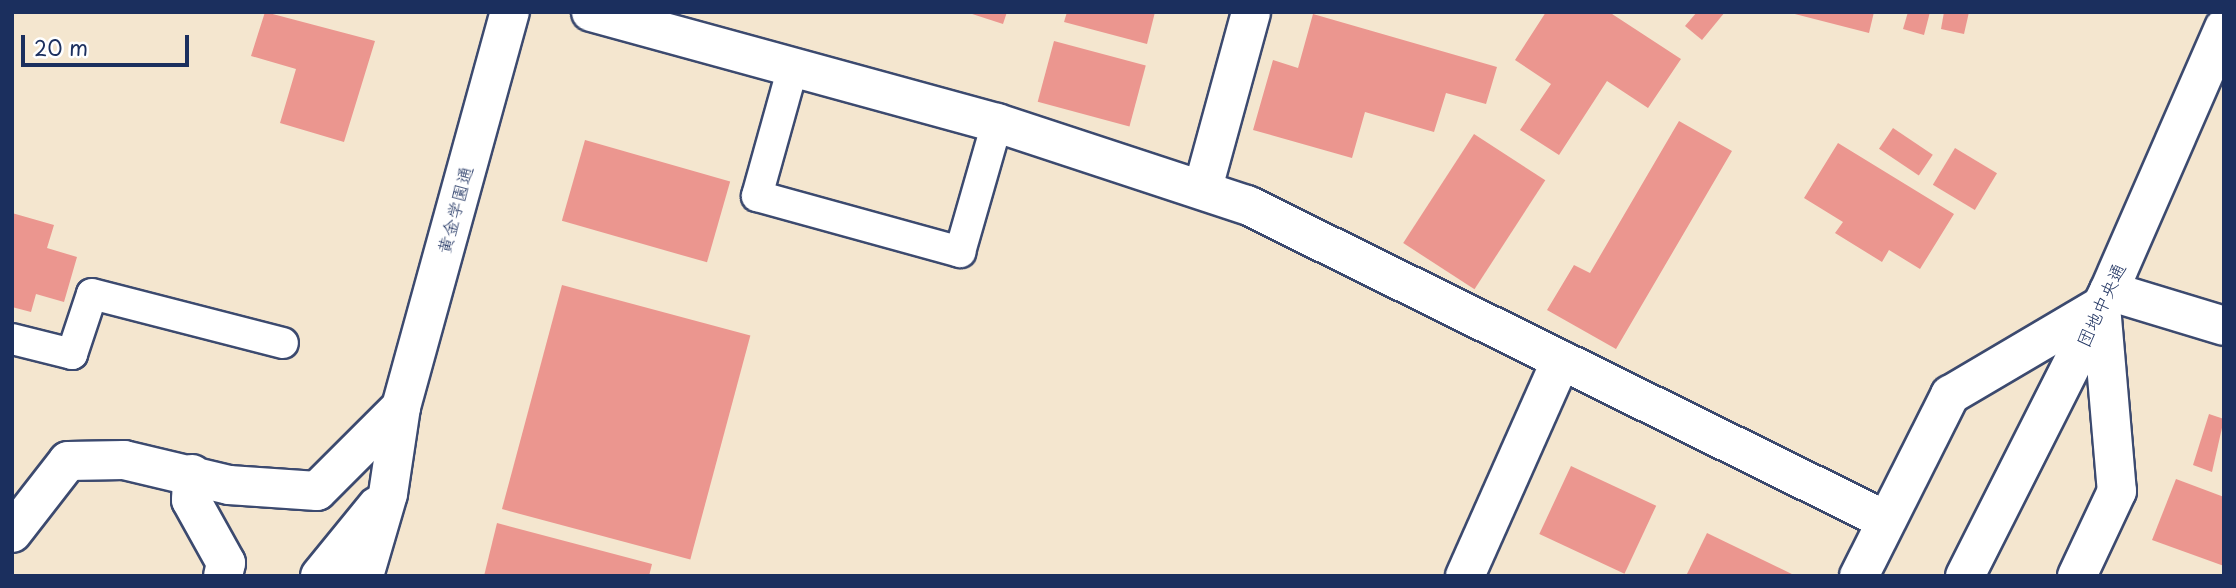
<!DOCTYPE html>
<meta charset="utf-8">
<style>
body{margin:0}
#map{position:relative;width:2236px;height:588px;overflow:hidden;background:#f4e6cf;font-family:"Playpen Sans","Klee One",sans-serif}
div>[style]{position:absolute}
.building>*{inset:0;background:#eb968f;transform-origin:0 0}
.roads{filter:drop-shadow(2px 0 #3c4a6f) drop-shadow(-2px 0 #3c4a6f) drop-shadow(0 2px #3c4a6f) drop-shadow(0 -2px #3c4a6f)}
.service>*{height:30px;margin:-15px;padding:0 15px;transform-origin:15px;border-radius:15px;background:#fff}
.minor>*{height:38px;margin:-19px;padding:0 19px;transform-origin:19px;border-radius:19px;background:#fff}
.tertiary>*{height:38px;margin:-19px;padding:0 19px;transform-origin:19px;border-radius:19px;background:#fff}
span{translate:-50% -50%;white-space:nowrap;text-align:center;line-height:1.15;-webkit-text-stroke:7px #fff;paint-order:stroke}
.street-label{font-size:18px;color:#1b2f5e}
.frame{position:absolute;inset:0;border:14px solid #1b2f5e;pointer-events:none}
.scale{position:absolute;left:21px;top:35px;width:168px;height:32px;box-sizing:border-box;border:4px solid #1b2f5e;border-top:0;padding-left:9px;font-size:21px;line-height:24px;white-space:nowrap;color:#1b2f5e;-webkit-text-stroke:5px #fff;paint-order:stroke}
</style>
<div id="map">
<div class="building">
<div style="clip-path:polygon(265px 12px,375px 41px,344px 142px,280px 123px,296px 69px,251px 56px)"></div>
<div style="clip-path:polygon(966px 12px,1007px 12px,1003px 24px)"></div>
<div style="clip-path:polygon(1067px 12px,1155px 12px,1147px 44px,1064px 22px)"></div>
<div style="clip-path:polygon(1546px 12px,1609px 12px,1681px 59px,1648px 108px,1607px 81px,1559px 155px,1520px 130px,1551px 84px,1515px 60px)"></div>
<div style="clip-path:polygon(1697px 12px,1725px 12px,1702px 40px,1685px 26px)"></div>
<div style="clip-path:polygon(1787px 12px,1874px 12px,1869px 33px)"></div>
<div style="clip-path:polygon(1908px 12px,1930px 12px,1924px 35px,1903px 29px)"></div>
<div style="clip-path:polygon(1944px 12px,1969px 12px,1964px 34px,1941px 29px)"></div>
<div style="clip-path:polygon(1313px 14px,1497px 67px,1486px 104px,1446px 93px,1434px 132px,1365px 112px,1352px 158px,1253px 130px,1273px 60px,1298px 68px)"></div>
<div style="left:1054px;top:41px;width:95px;height:63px;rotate:15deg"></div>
<div style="clip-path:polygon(1679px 121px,1732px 151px,1616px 349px,1547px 310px,1574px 265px,1590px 273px)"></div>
<div style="left:1893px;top:128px;width:48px;height:25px;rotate:34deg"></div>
<div style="left:1474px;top:134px;width:85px;height:130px;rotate:33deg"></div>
<div style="left:585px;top:140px;width:151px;height:84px;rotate:16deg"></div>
<div style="clip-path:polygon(1838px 143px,1954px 214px,1920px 269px,1889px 250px,1882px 262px,1835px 233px,1843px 222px,1804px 198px)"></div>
<div style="left:1955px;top:148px;width:49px;height:43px;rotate:31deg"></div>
<div style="clip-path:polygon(12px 213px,54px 225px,47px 248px,77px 257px,64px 302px,36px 294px,31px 312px,12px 307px)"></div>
<div style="left:562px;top:285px;width:195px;height:232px;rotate:15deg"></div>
<div style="clip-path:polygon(2209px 414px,2224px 419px,2212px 472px,2193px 465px)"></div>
<div style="left:1571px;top:466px;width:94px;height:75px;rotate:25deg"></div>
<div style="clip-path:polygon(2176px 479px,2224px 497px,2224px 566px,2152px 540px)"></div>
<div style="clip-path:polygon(497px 523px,652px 564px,649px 576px,484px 576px)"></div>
<div style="clip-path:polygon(1707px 533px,1796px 576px,1686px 576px)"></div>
</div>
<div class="roads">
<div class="service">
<div style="left:793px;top:67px;width:134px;rotate:105.6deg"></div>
<div style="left:757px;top:196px;width:211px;rotate:15.4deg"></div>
<div style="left:960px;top:252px;width:134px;rotate:-74deg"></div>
<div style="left:12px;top:339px;width:62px;rotate:14deg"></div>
<div style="left:72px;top:354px;width:63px;rotate:-71.6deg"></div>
<div style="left:92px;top:294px;width:197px;rotate:14.4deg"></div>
</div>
<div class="minor">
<div style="left:1203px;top:188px;width:182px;rotate:-74.7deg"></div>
<div style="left:2109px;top:291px;width:120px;rotate:16.9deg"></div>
<div style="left:192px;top:474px;width:26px;rotate:92deg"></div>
<div style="left:191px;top:500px;width:72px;rotate:60.9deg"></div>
<div style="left:226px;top:563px;width:13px;rotate:103deg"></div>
<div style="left:12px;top:533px;width:91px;rotate:-52.1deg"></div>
<div style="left:68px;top:461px;width:56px;rotate:-1deg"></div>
<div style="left:124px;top:460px;width:108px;rotate:13.4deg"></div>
<div style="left:229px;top:485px;width:88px;rotate:3.9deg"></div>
<div style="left:317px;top:491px;width:119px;rotate:-45deg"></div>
<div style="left:320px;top:576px;width:90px;rotate:-50.8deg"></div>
<div style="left:364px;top:576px;width:85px;rotate:-73.7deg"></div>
<div style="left:388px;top:494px;width:88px;rotate:-81.5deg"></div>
<div style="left:1465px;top:576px;width:236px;rotate:-66deg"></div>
<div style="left:1859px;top:576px;width:203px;rotate:-63.3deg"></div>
<div style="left:1950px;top:395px;width:175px;rotate:-30.5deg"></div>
<div style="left:2101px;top:306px;width:186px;rotate:85.1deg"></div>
<div style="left:2117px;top:491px;width:94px;rotate:115.2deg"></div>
</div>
<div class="tertiary">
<div style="left:591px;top:12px;width:421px;rotate:15.3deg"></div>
<div style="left:997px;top:123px;width:263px;rotate:18.2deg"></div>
<div style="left:1247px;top:205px;width:712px;rotate:26.28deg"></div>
<div style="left:401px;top:407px;width:410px;rotate:-74.6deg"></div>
<div style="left:1965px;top:576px;width:319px;rotate:-63.2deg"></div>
<div style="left:2109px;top:291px;width:287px;rotate:-66.4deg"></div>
</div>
</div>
<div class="street-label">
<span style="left:455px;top:210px;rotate:-75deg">黄金学園通</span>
<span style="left:2101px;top:305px;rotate:-65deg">団地中央通</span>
</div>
<div class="frame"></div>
<div class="scale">20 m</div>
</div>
